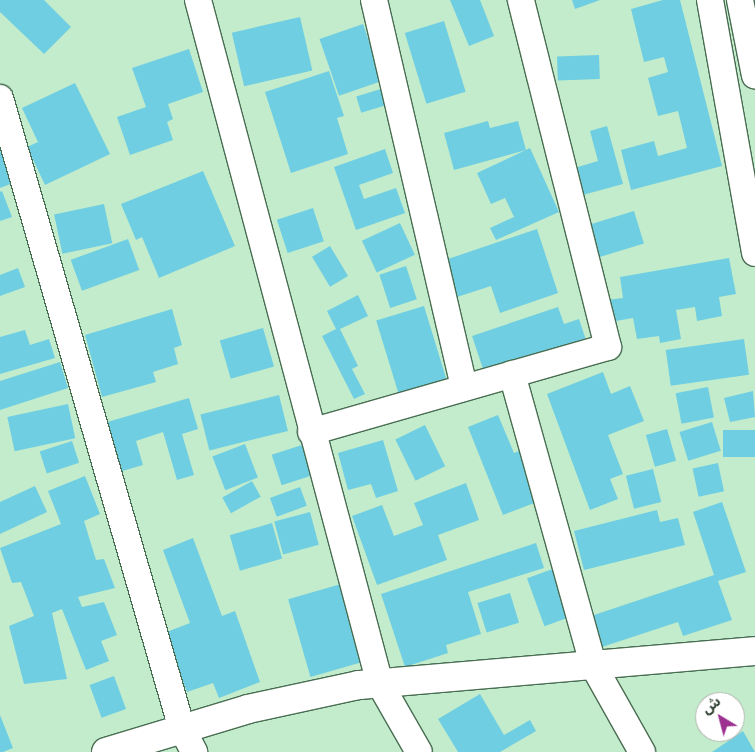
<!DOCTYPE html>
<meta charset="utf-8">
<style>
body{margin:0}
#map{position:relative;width:755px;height:752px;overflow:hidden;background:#c3eccc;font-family:"Times New Roman","Noto Sans Arabic",serif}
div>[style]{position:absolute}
.building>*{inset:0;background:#6fcee1;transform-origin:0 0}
.roads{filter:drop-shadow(1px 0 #496d52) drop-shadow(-1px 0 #496d52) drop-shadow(0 1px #496d52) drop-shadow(0 -1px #496d52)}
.minor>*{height:26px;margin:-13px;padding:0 13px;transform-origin:13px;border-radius:13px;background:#fff}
.secondary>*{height:28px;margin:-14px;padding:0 14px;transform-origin:14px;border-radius:14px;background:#fff}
span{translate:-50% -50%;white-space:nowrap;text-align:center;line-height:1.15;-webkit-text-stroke:4.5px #fff;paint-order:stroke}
.north{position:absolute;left:695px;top:692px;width:50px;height:50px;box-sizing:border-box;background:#fff;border:1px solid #adb3ae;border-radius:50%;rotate:323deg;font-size:14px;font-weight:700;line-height:20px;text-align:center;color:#314134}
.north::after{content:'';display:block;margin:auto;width:18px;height:22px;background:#9c3192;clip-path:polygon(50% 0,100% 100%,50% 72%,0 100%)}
</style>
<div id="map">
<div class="building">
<div style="clip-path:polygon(0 0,44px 0,71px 27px,44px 54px,0 12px)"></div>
<div style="clip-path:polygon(450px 0,480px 0,494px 36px,469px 46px)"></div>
<div style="clip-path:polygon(572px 0,600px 0,575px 9px)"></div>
<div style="clip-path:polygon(663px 0,680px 0,722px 166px,631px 190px,621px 150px,654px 141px,658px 156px,687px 148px,678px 111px,658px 116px,648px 78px,668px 72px,664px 57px,644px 62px,631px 9px)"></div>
<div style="left:300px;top:17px;width:55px;height:70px;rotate:77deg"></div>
<div style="left:444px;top:21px;width:74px;height:41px;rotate:73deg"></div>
<div style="left:363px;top:24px;width:60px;height:46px;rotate:71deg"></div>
<div style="clip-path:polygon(189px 49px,203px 92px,168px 104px,173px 119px,167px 122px,173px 140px,130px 155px,117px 117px,146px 107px,132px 68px)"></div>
<div style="left:599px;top:55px;width:24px;height:42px;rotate:88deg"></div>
<div style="clip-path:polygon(329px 71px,344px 116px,337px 118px,348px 154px,291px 173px,265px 92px)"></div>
<div style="clip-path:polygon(75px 83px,110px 154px,45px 185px,27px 147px,38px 142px,22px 108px)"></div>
<div style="left:384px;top:88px;width:17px;height:29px;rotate:73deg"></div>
<div style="clip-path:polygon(488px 121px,490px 128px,518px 121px,526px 150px,454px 170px,444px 133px)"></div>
<div style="clip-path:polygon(607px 126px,623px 184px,579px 196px,571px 169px,598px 161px,590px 131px)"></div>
<div style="clip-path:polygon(530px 148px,559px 212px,496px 240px,490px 228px,514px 217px,505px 198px,491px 204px,477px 173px)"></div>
<div style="clip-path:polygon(385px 149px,393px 173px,359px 185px,364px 199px,396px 188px,405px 213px,356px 230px,334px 167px)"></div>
<div style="clip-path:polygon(0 150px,13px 183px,0 188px)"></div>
<div style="clip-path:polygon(203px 171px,235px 246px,159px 278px,142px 237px,136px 240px,121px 204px)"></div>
<div style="clip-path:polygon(2px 191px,12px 217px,0 221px,0 192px)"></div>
<div style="left:104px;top:204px;width:40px;height:51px;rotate:78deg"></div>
<div style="left:313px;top:208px;width:35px;height:38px;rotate:72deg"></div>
<div style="left:634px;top:211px;width:34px;height:53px;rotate:73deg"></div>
<div style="left:400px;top:223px;width:35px;height:42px;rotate:65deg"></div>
<div style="clip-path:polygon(537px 229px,558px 293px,500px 313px,491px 286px,457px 297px,445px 260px)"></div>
<div style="left:128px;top:239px;width:33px;height:61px;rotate:70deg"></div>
<div style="left:330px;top:246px;width:35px;height:21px;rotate:59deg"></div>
<div style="clip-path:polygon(729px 258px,736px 294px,719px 297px,722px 316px,697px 321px,695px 307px,676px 310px,681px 339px,660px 343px,659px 336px,637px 339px,633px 318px,610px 322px,607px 300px,623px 298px,620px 277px)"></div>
<div style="left:406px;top:266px;width:35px;height:28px;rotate:72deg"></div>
<div style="clip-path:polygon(18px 268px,25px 287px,0 296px,0 275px)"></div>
<div style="clip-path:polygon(358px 295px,368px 316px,340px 329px,358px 366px,352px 369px,365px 394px,354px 399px,322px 336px,336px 329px,327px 311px)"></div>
<div style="left:424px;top:306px;width:92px;height:50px;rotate:73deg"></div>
<div style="clip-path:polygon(558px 307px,564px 324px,579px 319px,586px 340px,484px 372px,472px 336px)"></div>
<div style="clip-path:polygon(172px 309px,182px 345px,174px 348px,178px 364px,153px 372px,156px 382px,102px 397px,85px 335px)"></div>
<div style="left:263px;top:328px;width:40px;height:45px;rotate:74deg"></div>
<div style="clip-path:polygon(25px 330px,30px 345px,49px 339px,55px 358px,0 374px,0 337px)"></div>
<div style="left:744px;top:339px;width:36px;height:79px;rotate:82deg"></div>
<div style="clip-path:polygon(60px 362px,68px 388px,0 410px,0 381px)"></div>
<div style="clip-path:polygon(603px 372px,611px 394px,630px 386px,644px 421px,608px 435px,623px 474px,610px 479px,618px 499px,590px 510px,547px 394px)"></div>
<div style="left:708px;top:387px;width:31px;height:33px;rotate:79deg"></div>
<div style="clip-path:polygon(753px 391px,755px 417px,730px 422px,724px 398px)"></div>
<div style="left:279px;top:395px;width:37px;height:81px;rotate:76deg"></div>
<div style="clip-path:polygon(189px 398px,198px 429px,182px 434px,194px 475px,177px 480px,163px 432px,136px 441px,143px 465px,119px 472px,104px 423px)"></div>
<div style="left:68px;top:404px;width:35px;height:62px;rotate:78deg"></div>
<div style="clip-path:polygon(498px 415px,514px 453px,522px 450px,542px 500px,503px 515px,468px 427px)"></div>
<div style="left:712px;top:422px;width:30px;height:34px;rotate:73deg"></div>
<div style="left:425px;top:425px;width:46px;height:33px;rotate:64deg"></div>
<div style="left:667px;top:429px;width:33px;height:22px;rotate:74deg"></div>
<div style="left:755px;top:430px;width:27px;height:32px;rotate:90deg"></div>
<div style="clip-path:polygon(383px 440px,398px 491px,376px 498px,371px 484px,348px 490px,338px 453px)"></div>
<div style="left:72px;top:441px;width:23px;height:34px;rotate:72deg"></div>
<div style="left:245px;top:444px;width:36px;height:35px;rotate:69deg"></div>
<div style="left:305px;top:444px;width:32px;height:35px;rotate:72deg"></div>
<div style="left:718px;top:463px;width:29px;height:26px;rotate:78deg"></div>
<div style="left:653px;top:469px;width:34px;height:28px;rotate:76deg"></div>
<div style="clip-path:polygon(85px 476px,100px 514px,84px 521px,96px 560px,104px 559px,115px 588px,78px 597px,82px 607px,104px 602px,117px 635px,101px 641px,109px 661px,86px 670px,62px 609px,52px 613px,67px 679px,24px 684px,9px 626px,34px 616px,21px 582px,12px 583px,0 548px,61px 524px,48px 491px)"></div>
<div style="left:252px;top:481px;width:18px;height:34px;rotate:61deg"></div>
<div style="clip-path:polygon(466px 483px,479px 520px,438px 535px,447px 560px,377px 585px,352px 516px,382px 505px,394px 536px,423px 525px,414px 503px)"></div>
<div style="clip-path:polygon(35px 486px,47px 512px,0 534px,0 502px)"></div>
<div style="left:300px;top:487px;width:20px;height:32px;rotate:70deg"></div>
<div style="clip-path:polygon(722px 502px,746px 572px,718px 581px,732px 620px,683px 636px,678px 622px,599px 648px,588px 617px,714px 575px,693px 512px)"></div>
<div style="clip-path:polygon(657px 510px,660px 522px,678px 518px,685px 545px,584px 570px,574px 531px)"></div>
<div style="left:310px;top:512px;width:34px;height:37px;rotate:75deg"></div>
<div style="left:272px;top:523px;width:37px;height:44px;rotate:74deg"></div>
<div style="clip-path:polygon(193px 538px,222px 616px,235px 611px,260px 682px,219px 698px,213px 683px,187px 692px,164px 633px,190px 623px,163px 550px)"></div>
<div style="clip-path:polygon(536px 543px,544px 568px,468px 592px,481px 634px,446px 645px,448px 653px,405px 667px,381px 594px)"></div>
<div style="left:558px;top:567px;width:51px;height:33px;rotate:70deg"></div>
<div style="left:341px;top:584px;width:81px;height:55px;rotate:74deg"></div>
<div style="left:510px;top:593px;width:31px;height:34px;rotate:73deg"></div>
<div style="left:114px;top:676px;width:35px;height:26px;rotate:70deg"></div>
<div style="clip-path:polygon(480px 694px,504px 735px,530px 720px,536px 731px,500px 752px,458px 752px,438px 719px)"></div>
<div style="clip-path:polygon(0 715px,13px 748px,3px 752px,0 752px)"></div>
<div style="clip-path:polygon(743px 731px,755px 752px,712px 752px)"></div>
</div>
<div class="roads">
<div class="minor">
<div style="left:198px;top:0;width:708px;rotate:75.1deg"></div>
<div style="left:380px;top:684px;width:78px;rotate:60.2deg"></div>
<div style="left:374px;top:0;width:398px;rotate:76.9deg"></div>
<div style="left:710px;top:0;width:257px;rotate:79.9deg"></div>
<div style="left:740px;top:0;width:77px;rotate:78.8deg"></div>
<div style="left:0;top:98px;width:657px;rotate:73.91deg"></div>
<div style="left:182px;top:729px;width:26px;rotate:62deg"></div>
<div style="left:512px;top:374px;width:302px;rotate:74.4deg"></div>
<div style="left:593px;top:665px;width:100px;rotate:60.6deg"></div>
<div style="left:311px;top:432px;width:309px;rotate:-16deg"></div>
<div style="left:608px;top:347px;width:358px;rotate:-104.1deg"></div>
</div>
<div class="secondary">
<div style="left:106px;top:752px;width:148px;rotate:-16.8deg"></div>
<div style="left:248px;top:709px;width:114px;rotate:-12.2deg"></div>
<div style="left:359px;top:685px;width:397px;rotate:-4.9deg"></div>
</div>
</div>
<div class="north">ش</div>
</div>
